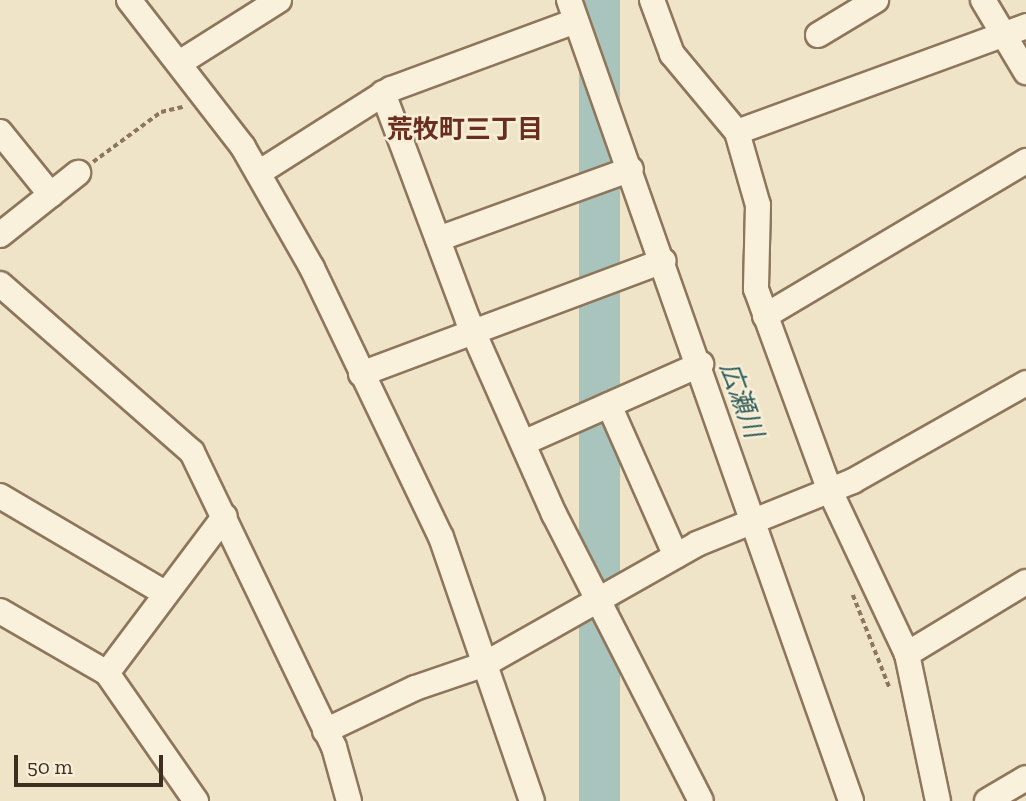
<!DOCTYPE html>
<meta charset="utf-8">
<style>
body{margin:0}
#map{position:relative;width:1026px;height:801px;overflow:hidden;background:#f0e4c8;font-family:"Zilla Slab","Noto Sans JP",serif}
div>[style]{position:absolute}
.water>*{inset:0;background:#a9c4bc;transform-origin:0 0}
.path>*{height:3.5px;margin-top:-1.75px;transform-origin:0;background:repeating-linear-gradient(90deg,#8d765c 0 5px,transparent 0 8.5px)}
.roads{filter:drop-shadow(2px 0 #8d765c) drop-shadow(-2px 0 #8d765c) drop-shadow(0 2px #8d765c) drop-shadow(0 -2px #8d765c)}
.minor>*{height:24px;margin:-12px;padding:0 12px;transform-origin:12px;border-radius:12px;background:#faf1dc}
span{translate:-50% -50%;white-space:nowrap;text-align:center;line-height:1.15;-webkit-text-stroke:5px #f7eed8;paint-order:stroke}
.neighbourhood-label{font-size:26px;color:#6b2e1e;font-weight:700}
.water-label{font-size:26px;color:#2f5d5a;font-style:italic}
.scale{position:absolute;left:14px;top:755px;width:149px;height:32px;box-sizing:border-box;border:4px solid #3d2e20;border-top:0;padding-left:9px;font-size:21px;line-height:24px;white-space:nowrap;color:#3d2e20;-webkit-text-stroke:5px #f7eed8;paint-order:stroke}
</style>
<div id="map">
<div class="water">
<div style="left:579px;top:0;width:41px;height:851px"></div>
</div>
<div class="path">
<div style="left:93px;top:162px;width:84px;rotate:-36.3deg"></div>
<div style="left:161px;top:112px;width:23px;rotate:-13deg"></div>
<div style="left:853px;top:595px;width:101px;rotate:68.5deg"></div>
</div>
<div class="roads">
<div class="minor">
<div style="left:129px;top:0;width:186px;rotate:52.2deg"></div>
<div style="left:243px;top:147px;width:139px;rotate:60.3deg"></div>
<div style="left:312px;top:268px;width:298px;rotate:64.4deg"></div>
<div style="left:441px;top:537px;width:279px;rotate:71deg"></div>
<div style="left:569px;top:0;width:849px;rotate:70.6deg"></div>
<div style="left:652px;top:0;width:58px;rotate:69.7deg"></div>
<div style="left:672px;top:54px;width:102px;rotate:50.2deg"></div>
<div style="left:737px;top:132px;width:76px;rotate:74deg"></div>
<div style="left:758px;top:205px;width:84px;rotate:91.4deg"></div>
<div style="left:756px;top:289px;width:215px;rotate:69.9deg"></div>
<div style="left:830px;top:491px;width:180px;rotate:64.7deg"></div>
<div style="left:907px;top:654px;width:150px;rotate:78.1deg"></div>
<div style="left:983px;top:0;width:84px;rotate:59.2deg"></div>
<div style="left:818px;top:35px;width:68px;rotate:-31.1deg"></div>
<div style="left:181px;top:62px;width:116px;rotate:-32.3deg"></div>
<div style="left:383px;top:93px;width:242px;rotate:69.5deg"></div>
<div style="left:468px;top:320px;width:212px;rotate:66.1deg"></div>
<div style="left:554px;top:514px;width:322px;rotate:62.9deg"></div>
<div style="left:0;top:132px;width:81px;rotate:51deg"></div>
<div style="left:737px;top:132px;width:308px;rotate:-20.1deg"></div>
<div style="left:260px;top:172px;width:155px;rotate:-32.4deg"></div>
<div style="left:391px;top:89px;width:197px;rotate:-20.2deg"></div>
<div style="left:0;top:235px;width:100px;rotate:-38.5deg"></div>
<div style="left:438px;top:239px;width:205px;rotate:-19.9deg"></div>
<div style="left:0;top:284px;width:255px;rotate:41.2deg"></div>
<div style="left:192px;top:452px;width:327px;rotate:64.3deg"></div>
<div style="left:334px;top:747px;width:56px;rotate:74.5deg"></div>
<div style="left:765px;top:316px;width:304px;rotate:-30.7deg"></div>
<div style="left:361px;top:374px;width:323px;rotate:-20.5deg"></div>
<div style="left:609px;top:405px;width:165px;rotate:66.1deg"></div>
<div style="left:523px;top:443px;width:195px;rotate:-23.9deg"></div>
<div style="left:0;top:496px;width:189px;rotate:30.5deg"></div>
<div style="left:0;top:611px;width:124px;rotate:30.1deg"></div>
<div style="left:107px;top:673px;width:156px;rotate:55.2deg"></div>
<div style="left:907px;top:654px;width:139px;rotate:-31.2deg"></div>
<div style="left:107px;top:673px;width:196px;rotate:-53.1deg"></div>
<div style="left:325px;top:731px;width:100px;rotate:-25.5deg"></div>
<div style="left:415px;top:688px;width:74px;rotate:-18.9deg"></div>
<div style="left:485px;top:664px;width:244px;rotate:-29.5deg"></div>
<div style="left:697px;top:544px;width:168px;rotate:-22deg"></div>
<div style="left:853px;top:481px;width:199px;rotate:-29.5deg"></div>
<div style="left:987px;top:801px;width:45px;rotate:-30.5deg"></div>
</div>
</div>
<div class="neighbourhood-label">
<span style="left:465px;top:130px">荒牧町三丁目</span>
</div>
<div class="water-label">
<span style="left:741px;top:400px;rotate:70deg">広瀬川</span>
</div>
<div class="scale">50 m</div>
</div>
